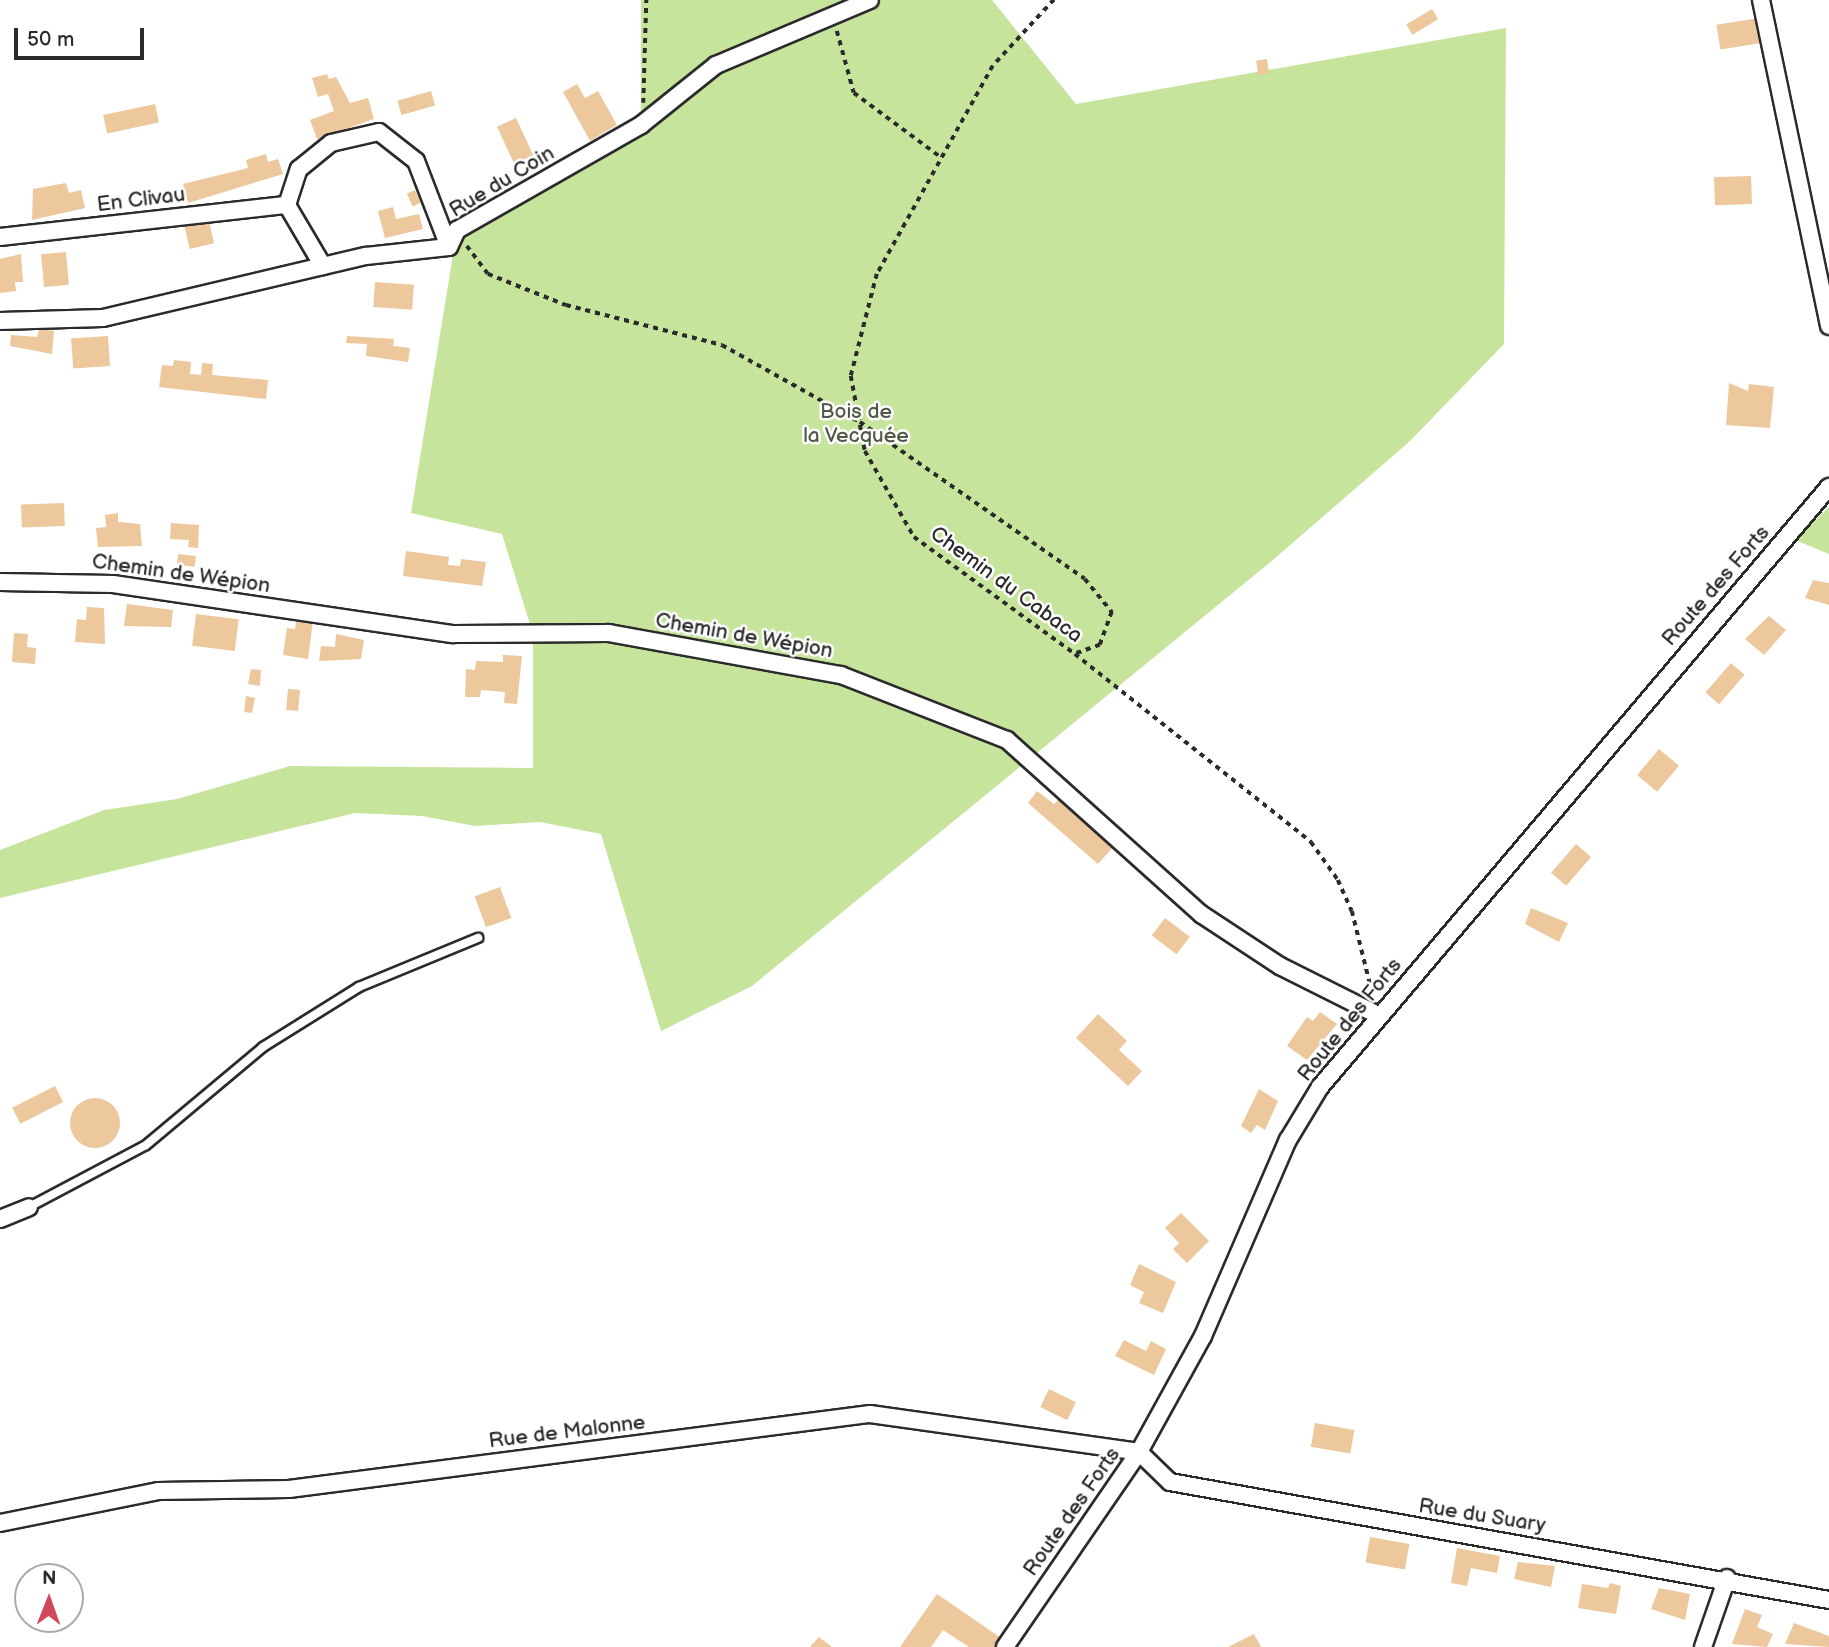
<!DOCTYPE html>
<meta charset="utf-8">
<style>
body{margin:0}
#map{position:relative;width:1829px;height:1647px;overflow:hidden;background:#fff;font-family:"Balsamiq Sans",sans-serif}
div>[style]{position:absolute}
.green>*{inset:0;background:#c6e49c}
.building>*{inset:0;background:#edc89d;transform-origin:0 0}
.round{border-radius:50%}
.path>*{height:3.5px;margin-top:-1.75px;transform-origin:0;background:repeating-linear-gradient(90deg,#2b2b2b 0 5px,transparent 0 10px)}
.roads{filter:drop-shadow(2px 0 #2b2b2b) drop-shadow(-2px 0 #2b2b2b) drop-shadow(0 2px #2b2b2b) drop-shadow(0 -2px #2b2b2b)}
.service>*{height:8px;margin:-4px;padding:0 4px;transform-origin:4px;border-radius:4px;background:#fff}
.minor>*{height:16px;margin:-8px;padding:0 8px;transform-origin:8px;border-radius:8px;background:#fff}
span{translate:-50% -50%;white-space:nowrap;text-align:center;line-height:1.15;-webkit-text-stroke:5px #fff;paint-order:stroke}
.street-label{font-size:21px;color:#2b2b2b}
.park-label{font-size:21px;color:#525947}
.north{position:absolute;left:14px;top:1563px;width:70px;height:70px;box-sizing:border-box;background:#fff;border:2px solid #aaa;border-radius:50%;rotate:1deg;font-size:19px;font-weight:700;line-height:28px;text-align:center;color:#2b2b2b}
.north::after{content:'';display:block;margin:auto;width:24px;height:32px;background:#d1495b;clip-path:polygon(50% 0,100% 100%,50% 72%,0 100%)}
.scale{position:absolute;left:14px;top:28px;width:130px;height:32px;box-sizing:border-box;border:4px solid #2b2b2b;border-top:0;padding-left:9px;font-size:21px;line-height:24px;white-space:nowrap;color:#2b2b2b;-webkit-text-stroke:5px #fff;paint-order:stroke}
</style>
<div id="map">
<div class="green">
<div style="clip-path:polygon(641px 0,992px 0,1076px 104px,1506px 28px,1504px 344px,1409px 442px,1274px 559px,752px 986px,661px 1031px,601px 834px,540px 822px,475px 826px,422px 816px,355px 813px,0 898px,0 850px,104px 810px,177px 799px,290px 766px,533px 768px,533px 634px,502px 534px,411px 513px,457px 230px,641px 125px)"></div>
<div style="clip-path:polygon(1829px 507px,1829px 554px,1795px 540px)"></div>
</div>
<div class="building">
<div style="left:1432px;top:9px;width:12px;height:30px;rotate:59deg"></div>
<div style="left:1759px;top:18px;width:25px;height:43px;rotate:81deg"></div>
<div style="left:1267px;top:59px;width:15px;height:11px;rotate:82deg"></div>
<div style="clip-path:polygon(327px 74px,329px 79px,336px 77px,350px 103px,368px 98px,374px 119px,317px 139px,310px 120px,334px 111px,328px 94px,318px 97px,312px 78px)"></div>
<div style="clip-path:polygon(577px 84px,585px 98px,598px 91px,617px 125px,590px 141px,563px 92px)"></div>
<div style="left:431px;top:91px;width:15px;height:35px;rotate:74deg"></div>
<div style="left:155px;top:104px;width:19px;height:53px;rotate:78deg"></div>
<div style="left:516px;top:118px;width:41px;height:21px;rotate:65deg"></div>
<div style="clip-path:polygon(266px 154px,268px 162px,278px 159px,283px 174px,188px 203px,183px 184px,248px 168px,246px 160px)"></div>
<div style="left:1751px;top:176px;width:28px;height:37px;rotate:88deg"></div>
<div style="clip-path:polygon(66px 183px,69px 193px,81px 190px,85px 208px,32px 220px,33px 189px)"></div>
<div style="left:415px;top:190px;width:14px;height:9px;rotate:65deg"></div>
<div style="clip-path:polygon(393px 207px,396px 219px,419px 214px,423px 229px,385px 238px,378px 211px)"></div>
<div style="left:208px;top:217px;width:27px;height:25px;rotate:77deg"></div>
<div style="left:66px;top:252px;width:33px;height:25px;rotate:85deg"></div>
<div style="clip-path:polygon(21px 254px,23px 282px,15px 282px,16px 291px,0 293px,0 259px)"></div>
<div style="left:375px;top:282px;width:39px;height:25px;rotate:4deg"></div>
<div style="clip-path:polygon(39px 329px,54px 331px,52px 354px,10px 346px,11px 335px,37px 337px)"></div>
<div style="left:108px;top:336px;width:30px;height:37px;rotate:86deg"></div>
<div style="clip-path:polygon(347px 336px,394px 339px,393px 346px,410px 348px,408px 362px,366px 356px,367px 344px,346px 343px)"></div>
<div style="clip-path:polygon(174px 360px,191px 362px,190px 374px,201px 375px,202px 363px,213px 364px,212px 375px,268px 380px,266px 399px,159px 387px,162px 365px,173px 366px)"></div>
<div style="clip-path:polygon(1729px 383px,1748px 391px,1749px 384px,1774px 387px,1770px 428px,1726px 425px)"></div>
<div style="left:64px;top:503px;width:23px;height:43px;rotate:88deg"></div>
<div style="clip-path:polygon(118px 513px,118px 522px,140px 524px,142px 546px,98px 547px,96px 528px,106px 527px,105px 515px)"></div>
<div style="clip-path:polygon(171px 523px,199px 525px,198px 548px,188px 547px,189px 540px,170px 539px)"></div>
<div style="clip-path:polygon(406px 551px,449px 557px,448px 565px,460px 566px,461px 559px,486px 562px,482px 586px,403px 576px)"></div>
<div style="left:178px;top:554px;width:18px;height:11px;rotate:6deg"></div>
<div style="clip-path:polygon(1813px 580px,1829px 583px,1829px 605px,1805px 598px)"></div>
<div style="clip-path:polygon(127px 604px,173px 610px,171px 627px,124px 626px)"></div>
<div style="clip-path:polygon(87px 607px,104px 608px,105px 644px,75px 642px,77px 619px,86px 620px)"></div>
<div style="left:196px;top:614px;width:43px;height:32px;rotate:7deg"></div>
<div style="clip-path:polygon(1769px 616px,1786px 630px,1764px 655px,1745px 639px)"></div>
<div style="clip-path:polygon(297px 619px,313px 621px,308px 659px,283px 655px,287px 628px,295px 629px)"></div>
<div style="clip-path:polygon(14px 633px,28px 634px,27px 647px,36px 648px,35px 664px,12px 662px)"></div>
<div style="clip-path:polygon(336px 634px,364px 640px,361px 659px,319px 661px,321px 646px,335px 647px)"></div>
<div style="clip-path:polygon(503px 655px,522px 656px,517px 704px,504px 703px,505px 692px,481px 690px,480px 697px,465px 697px,466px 669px,475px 670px,476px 661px,503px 662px)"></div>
<div style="left:1731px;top:663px;width:18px;height:39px;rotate:41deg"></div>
<div style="clip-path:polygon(251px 669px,261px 670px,260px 686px,248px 684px)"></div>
<div style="left:288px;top:689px;width:12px;height:21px;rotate:5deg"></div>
<div style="clip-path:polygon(246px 696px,255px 698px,252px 713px,244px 712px)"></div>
<div style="left:1659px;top:749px;width:26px;height:34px;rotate:40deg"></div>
<div style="clip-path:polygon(1037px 791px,1054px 804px,1060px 798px,1113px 847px,1098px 864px,1028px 803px)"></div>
<div style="left:1576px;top:844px;width:20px;height:38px;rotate:41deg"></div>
<div style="left:500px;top:887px;width:33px;height:27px;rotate:70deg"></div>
<div style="clip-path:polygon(1531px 908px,1568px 923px,1559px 942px,1525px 924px)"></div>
<div style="left:1165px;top:918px;width:31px;height:22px;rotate:37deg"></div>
<div style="clip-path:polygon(1320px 1012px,1337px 1024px,1307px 1060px,1287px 1046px,1307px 1017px,1313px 1021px)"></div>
<div style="clip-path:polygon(1098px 1014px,1127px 1041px,1119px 1050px,1142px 1071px,1128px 1086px,1076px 1038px)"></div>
<div style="left:55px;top:1086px;width:18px;height:48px;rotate:63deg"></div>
<div style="clip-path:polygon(1259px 1089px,1278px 1101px,1265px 1130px,1257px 1125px,1251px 1133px,1241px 1126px)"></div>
<div class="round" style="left:70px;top:1098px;width:50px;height:50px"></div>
<div style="clip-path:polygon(1181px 1213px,1209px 1241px,1187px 1263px,1173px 1249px,1179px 1243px,1165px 1228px)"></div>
<div style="clip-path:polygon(1139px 1264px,1176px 1282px,1163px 1313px,1139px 1303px,1144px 1292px,1130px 1285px)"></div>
<div style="clip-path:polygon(1124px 1340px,1146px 1351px,1151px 1341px,1166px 1349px,1154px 1375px,1115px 1356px)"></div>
<div style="left:1049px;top:1389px;width:30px;height:20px;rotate:26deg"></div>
<div style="left:1315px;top:1423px;width:40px;height:24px;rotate:10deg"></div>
<div style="left:1370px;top:1537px;width:40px;height:26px;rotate:10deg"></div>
<div style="clip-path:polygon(1457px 1548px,1500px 1556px,1497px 1573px,1471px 1568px,1467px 1586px,1451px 1583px)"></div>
<div style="clip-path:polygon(1518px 1562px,1555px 1566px,1551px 1587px,1514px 1579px)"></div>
<div style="clip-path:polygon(1610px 1583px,1621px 1586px,1616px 1614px,1578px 1608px,1582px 1584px,1608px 1588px)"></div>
<div style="clip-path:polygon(1659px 1588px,1690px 1594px,1685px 1620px,1651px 1609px)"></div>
<div style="clip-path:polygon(937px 1594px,1001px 1638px,995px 1647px,969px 1647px,943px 1630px,931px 1647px,900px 1647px)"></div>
<div style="clip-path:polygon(1745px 1609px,1762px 1615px,1757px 1627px,1773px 1634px,1767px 1647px,1732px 1644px)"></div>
<div style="clip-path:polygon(1794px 1623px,1829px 1636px,1829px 1647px,1785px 1644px)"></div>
<div style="clip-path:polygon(1254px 1634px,1261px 1647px,1228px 1647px)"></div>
<div style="clip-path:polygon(819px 1637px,832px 1647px,810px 1647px)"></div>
</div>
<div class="path">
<div style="left:1054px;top:0;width:90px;rotate:132.7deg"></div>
<div style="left:993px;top:66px;width:238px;rotate:119.1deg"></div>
<div style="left:877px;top:274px;width:105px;rotate:104.3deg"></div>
<div style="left:851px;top:376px;width:76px;rotate:79.4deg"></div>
<div style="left:865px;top:451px;width:99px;rotate:60.3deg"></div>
<div style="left:914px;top:537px;width:199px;rotate:36deg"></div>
<div style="left:1075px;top:654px;width:302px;rotate:38.5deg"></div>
<div style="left:1311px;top:842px;width:47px;rotate:54.6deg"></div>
<div style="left:1338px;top:880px;width:34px;rotate:66deg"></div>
<div style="left:1352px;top:911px;width:88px;rotate:76.1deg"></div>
<div style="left:837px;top:31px;width:64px;rotate:74.7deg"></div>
<div style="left:854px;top:93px;width:106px;rotate:36.5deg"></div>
<div style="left:643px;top:103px;width:103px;rotate:-88.3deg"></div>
<div style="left:467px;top:246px;width:35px;rotate:53deg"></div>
<div style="left:488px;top:274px;width:84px;rotate:21.7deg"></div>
<div style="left:566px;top:305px;width:161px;rotate:14.4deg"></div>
<div style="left:722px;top:345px;width:158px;rotate:29.2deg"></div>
<div style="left:860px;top:422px;width:274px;rotate:34.9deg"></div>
<div style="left:1085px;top:579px;width:43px;rotate:50.7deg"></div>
<div style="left:1112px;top:612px;width:35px;rotate:110deg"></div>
<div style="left:1100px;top:645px;width:27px;rotate:160deg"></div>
</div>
<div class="roads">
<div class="service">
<div style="left:29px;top:1207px;width:132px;rotate:-27.9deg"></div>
<div style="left:146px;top:1145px;width:153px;rotate:-39.9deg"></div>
<div style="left:263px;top:1047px;width:113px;rotate:-32deg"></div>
<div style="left:359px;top:987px;width:129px;rotate:-22.4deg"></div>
</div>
<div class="minor">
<div style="left:1761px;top:0;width:333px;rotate:78.2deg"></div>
<div style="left:287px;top:205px;width:38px;rotate:-72deg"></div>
<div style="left:299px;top:169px;width:41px;rotate:-39.1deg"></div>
<div style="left:331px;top:143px;width:49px;rotate:-12.9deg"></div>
<div style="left:379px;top:132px;width:47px;rotate:38.1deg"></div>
<div style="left:416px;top:161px;width:92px;rotate:69deg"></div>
<div style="left:0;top:237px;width:289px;rotate:-6.4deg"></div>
<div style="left:287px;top:205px;width:71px;rotate:59.5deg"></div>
<div style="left:0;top:321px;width:103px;rotate:-1.7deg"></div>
<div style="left:103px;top:318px;width:270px;rotate:-13.3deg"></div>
<div style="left:366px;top:256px;width:83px;rotate:-6.2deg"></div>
<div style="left:449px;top:247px;width:19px;rotate:-65deg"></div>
<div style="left:457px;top:230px;width:212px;rotate:-29.7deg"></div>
<div style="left:641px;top:125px;width:96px;rotate:-38.7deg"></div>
<div style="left:716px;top:65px;width:167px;rotate:-22.9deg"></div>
<div style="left:0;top:582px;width:113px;rotate:1deg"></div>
<div style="left:113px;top:584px;width:344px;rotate:8.4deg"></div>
<div style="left:453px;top:634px;width:156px;rotate:-0.4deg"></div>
<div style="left:609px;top:633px;width:236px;rotate:10.3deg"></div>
<div style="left:841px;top:675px;width:178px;rotate:21.4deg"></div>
<div style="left:1007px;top:740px;width:261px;rotate:41.9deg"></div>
<div style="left:1201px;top:914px;width:95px;rotate:33.4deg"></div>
<div style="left:1280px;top:966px;width:110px;rotate:26.6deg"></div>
<div style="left:0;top:1219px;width:31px;rotate:-22deg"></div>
<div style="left:0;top:1523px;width:161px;rotate:-11.4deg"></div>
<div style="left:158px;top:1491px;width:131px;rotate:-0.9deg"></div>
<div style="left:289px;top:1489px;width:586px;rotate:-7.36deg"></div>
<div style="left:870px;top:1414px;width:272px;rotate:8deg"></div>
<div style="left:1139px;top:1452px;width:43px;rotate:44.1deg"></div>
<div style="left:1170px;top:1482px;width:669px;rotate:10.15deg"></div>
<div style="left:1005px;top:1647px;width:237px;rotate:-55.5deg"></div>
<div style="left:1139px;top:1452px;width:132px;rotate:-61.1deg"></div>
<div style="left:1203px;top:1336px;width:214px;rotate:-66.6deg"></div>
<div style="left:1288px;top:1140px;width:62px;rotate:-58.9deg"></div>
<div style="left:1320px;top:1087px;width:787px;rotate:-49.69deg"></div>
<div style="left:1703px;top:1647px;width:73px;rotate:-70.8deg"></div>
</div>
</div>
<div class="street-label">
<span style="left:502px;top:182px;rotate:-31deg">Rue du Coin</span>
<span style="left:141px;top:200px;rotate:-7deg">En Clivau</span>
<span style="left:181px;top:574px;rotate:8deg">Chemin de Wépion</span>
<span style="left:1006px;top:585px;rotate:36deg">Chemin du Cabaca</span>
<span style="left:1716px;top:586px;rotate:-49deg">Route des Forts</span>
<span style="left:744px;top:636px;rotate:10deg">Chemin de Wépion</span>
<span style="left:1350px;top:1020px;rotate:-51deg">Route des Forts</span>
<span style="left:567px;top:1432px;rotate:-7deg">Rue de Malonne</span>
<span style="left:1072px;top:1512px;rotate:-55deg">Route des Forts</span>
<span style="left:1482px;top:1516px;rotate:9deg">Rue du Suary</span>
</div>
<div class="park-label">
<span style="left:856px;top:424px">Bois de<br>la Vecquée</span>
</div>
<div class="north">N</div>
<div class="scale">50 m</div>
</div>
